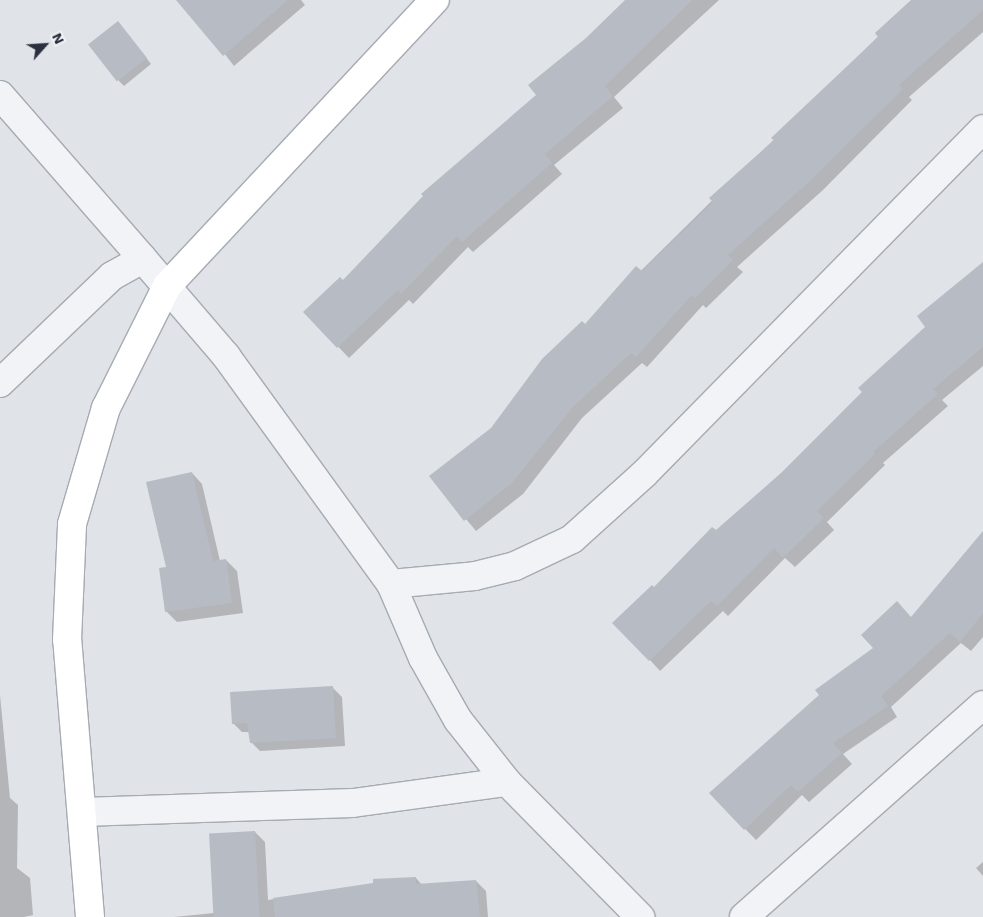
<!DOCTYPE html>
<style>
body{margin:0}
#map{position:relative;width:983px;height:917px;overflow:hidden;background:#e0e3e8;font-family:"Work Sans",sans-serif}
div>[style]{position:absolute}
.shadow>*{inset:0;background:#0003}
.building>*{inset:0;background:#b7bcc4;transform-origin:0 0}
.roads{filter:drop-shadow(1px 0 #a6aab2) drop-shadow(-1px 0 #a6aab2) drop-shadow(0 1px #a6aab2) drop-shadow(0 -1px #a6aab2)}
.minor>*{height:28px;margin:-14px;padding:0 14px;transform-origin:14px;border-radius:14px;background:#f2f3f6}
.major>*{height:28px;margin:-14px;padding:0 14px;transform-origin:14px;border-radius:14px;background:#fff}
span{translate:-50% -50%;white-space:nowrap;text-align:center;line-height:1.15;-webkit-text-stroke:4px #eff1f5;paint-order:stroke}
.north{position:absolute;left:20px;top:20px;width:50px;height:50px;-webkit-text-stroke:4px #eff1f5;paint-order:stroke;rotate:64deg;font-size:14px;font-weight:700;line-height:20px;text-align:center;color:#2a303e}
.north::after{content:'';display:block;margin:auto;width:18px;height:22px;background:#2a303e;clip-path:polygon(50% 0,100% 100%,50% 72%,0 100%)}
</style>
<div id="map">
<div class="shadow">
<div style="clip-path:polygon(183px 0,301px 0,305px 5px,234px 66px)"></div>
<div style="clip-path:polygon(626px 0,719px 0,614px 97px,623px 108px,554px 165px,562px 174px,473px 252px,468px 247px,413px 304px,409px 300px,349px 358px,305px 312px,343px 281px,538px 96px,587px 39px)"></div>
<div style="clip-path:polygon(915px 0,983px 0,983px 32px,909px 97px,912px 100px,823px 190px,737px 267px,743px 272px,706px 308px,703px 305px,647px 367px,642px 363px,582px 418px,523px 494px,476px 531px,431px 477px,492px 429px,585px 326px)"></div>
<div style="clip-path:polygon(123px 28px,151px 64px,124px 86px,119px 81px)"></div>
<div style="clip-path:polygon(983px 264px,983px 366px,942px 400px,948px 406px,883px 463px,885px 465px,827px 522px,834px 530px,795px 567px,785px 558px,728px 616px,723px 611px,660px 671px,650px 660px,654px 589px,782px 473px,927px 327px)"></div>
<div style="clip-path:polygon(192px 473px,202px 484px,220px 561px,226px 560px,237px 571px,243px 613px,177px 622px,166px 611px)"></div>
<div style="clip-path:polygon(983px 532px,983px 637px,971px 651px,961px 643px,891px 707px,897px 717px,843px 754px,852px 764px,809px 802px,802px 795px,756px 840px,710px 793px,912px 618px)"></div>
<div style="clip-path:polygon(333px 688px,342px 697px,345px 746px,260px 751px,251px 742px,250px 732px,242px 732px,233px 723px)"></div>
<div style="clip-path:polygon(0 695px,10px 798px,18px 805px,17px 868px,30px 878px,33px 915px,24px 917px,0 917px)"></div>
<div style="clip-path:polygon(255px 832px,265px 842px,268px 900px,416px 878px,422px 885px,476px 881px,486px 891px,488px 917px,174px 917px,214px 913px)"></div>
<div style="clip-path:polygon(983px 862px,983px 876px,976px 868px)"></div>
</div>
<div class="building">
<div style="clip-path:polygon(176px 0,288px 0,223px 56px)"></div>
<div style="clip-path:polygon(625px 0,692px 0,605px 86px,613px 96px,545px 154px,552px 163px,462px 242px,457px 236px,401px 294px,398px 290px,337px 348px,303px 312px,340px 277px,343px 280px,423px 196px,421px 194px,536px 95px,528px 85px,586px 38px)"></div>
<div style="clip-path:polygon(911px 0,983px 0,983px 10px,899px 85px,903px 89px,812px 179px,728px 255px,733px 260px,695px 298px,692px 295px,636px 357px,631px 353px,572px 408px,512px 483px,464px 521px,429px 476px,491px 428px,542px 359px,582px 321px,585px 324px,636px 266px,642px 271px,713px 202px,709px 198px,774px 140px,771px 138px,878px 37px,875px 33px)"></div>
<div style="left:118px;top:21px;width:47px;height:38px;rotate:52deg"></div>
<div style="clip-path:polygon(983px 262px,983px 347px,933px 389px,938px 394px,873px 452px,875px 454px,817px 511px,824px 518px,783px 558px,774px 548px,717px 606px,711px 601px,649px 661px,612px 623px,652px 585px,654px 587px,712px 527px,716px 530px,781px 473px,862px 392px,858px 388px,925px 327px,917px 316px)"></div>
<div style="clip-path:polygon(192px 472px,213px 561px,226px 559px,232px 603px,165px 612px,159px 568px,166px 567px,146px 482px)"></div>
<div style="clip-path:polygon(983px 531px,983px 613px,960px 642px,950px 633px,881px 696px,888px 706px,833px 743px,842px 753px,798px 792px,791px 785px,744px 830px,709px 793px,819px 695px,815px 690px,873px 648px,861px 635px,897px 601px,911px 617px)"></div>
<div style="clip-path:polygon(333px 686px,336px 738px,250px 743px,247px 723px,232px 724px,230px 692px)"></div>
<div style="left:255px;top:831px;width:86px;height:46px;rotate:87deg"></div>
<div style="clip-path:polygon(416px 877px,416px 884px,476px 880px,480px 917px,275px 917px,273px 898px,373px 883px,373px 879px)"></div>
</div>
<div class="roads">
<div class="minor">
<div style="left:0;top:95px;width:218px;rotate:48.9deg"></div>
<div style="left:0;top:383px;width:155px;rotate:-43.7deg"></div>
<div style="left:112px;top:276px;width:35px;rotate:-29deg"></div>
<div style="left:143px;top:259px;width:128px;rotate:49.4deg"></div>
<div style="left:226px;top:356px;width:281px;rotate:54.1deg"></div>
<div style="left:391px;top:584px;width:81px;rotate:66.6deg"></div>
<div style="left:423px;top:658px;width:71px;rotate:60.6deg"></div>
<div style="left:458px;top:720px;width:79px;rotate:51.7deg"></div>
<div style="left:507px;top:782px;width:190px;rotate:45.4deg"></div>
<div style="left:391px;top:584px;width:84px;rotate:-5.4deg"></div>
<div style="left:475px;top:576px;width:41px;rotate:-14deg"></div>
<div style="left:515px;top:566px;width:63px;rotate:-25.3deg"></div>
<div style="left:572px;top:539px;width:98px;rotate:-42.1deg"></div>
<div style="left:645px;top:473px;width:482px;rotate:-45.5deg"></div>
<div style="left:82px;top:812px;width:271px;rotate:-1.9deg"></div>
<div style="left:353px;top:803px;width:155px;rotate:-7.8deg"></div>
<div style="left:744px;top:917px;width:319px;rotate:-41.6deg"></div>
</div>
<div class="major">
<div style="left:90px;top:917px;width:278px;rotate:-94.7deg"></div>
<div style="left:67px;top:640px;width:116px;rotate:-87.5deg"></div>
<div style="left:72px;top:524px;width:121px;rotate:-73.7deg"></div>
<div style="left:106px;top:408px;width:136px;rotate:-63.4deg"></div>
<div style="left:167px;top:286px;width:392px;rotate:-46.9deg"></div>
</div>
</div>
<div class="north">N</div>
</div>
